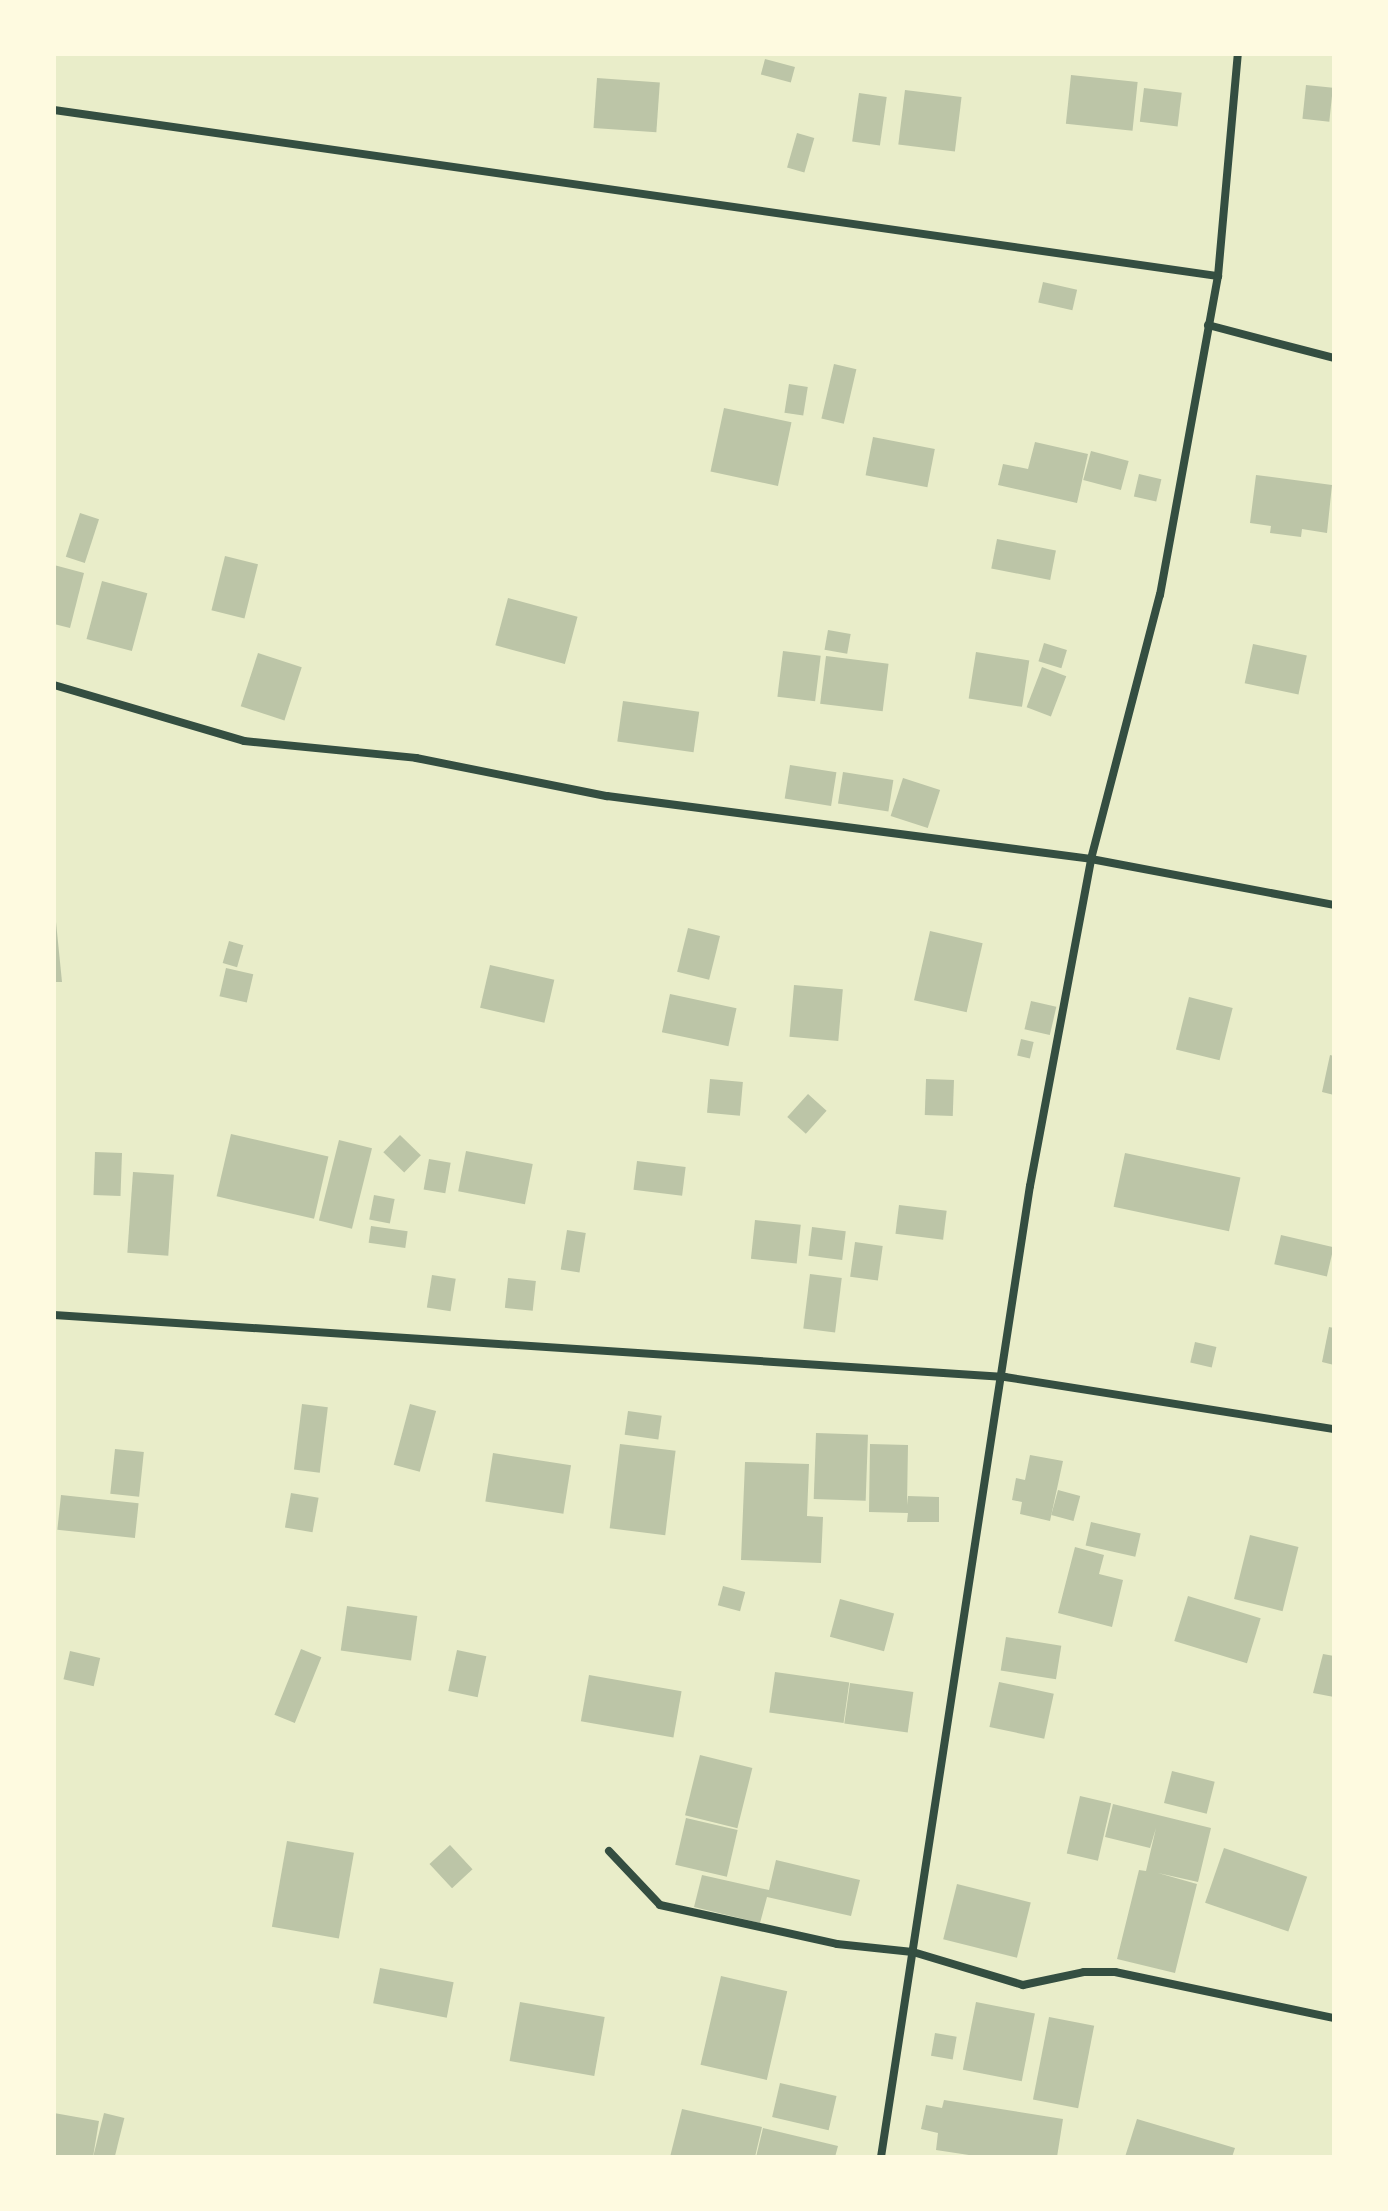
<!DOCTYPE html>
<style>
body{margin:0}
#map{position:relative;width:1388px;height:2211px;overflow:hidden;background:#e9edc9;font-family:"Archivo Narrow",sans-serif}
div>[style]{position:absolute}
.building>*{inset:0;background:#bcc5a7;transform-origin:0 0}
.minor>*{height:8px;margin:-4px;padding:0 4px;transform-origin:4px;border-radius:4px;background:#344e41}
span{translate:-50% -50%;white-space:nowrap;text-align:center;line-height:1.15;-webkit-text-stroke:8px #fefae0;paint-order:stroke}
.frame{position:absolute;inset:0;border:56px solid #fefae0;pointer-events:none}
</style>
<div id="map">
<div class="building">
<div style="left:765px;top:59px;width:31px;height:16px;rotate:15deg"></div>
<div style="left:1071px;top:75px;width:67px;height:49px;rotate:6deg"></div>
<div style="left:597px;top:78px;width:63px;height:50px;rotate:4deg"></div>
<div style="left:1306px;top:85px;width:27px;height:34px;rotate:6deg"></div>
<div style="left:1144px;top:88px;width:38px;height:34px;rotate:7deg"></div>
<div style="left:905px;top:90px;width:57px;height:55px;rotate:7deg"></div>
<div style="left:859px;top:93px;width:28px;height:49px;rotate:8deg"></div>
<div style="left:797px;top:133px;width:18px;height:36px;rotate:16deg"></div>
<div style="left:1043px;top:282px;width:35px;height:21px;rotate:13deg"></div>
<div style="left:834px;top:364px;width:23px;height:56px;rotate:13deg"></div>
<div style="left:789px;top:384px;width:19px;height:29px;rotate:9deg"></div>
<div style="left:724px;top:408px;width:69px;height:65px;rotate:12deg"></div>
<div style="left:873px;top:437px;width:63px;height:39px;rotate:11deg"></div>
<div style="clip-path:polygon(1035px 442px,1088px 454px,1077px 503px,998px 485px,1003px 464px,1028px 469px)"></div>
<div style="left:1091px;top:451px;width:39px;height:30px;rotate:15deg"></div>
<div style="left:1139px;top:474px;width:23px;height:23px;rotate:13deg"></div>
<div style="clip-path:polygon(1256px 475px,1332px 485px,1327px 533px,1302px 529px,1301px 537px,1270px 533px,1271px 526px,1250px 523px)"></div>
<div style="left:80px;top:513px;width:20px;height:46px;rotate:18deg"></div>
<div style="left:997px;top:539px;width:60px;height:30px;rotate:11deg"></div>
<div style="left:225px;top:556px;width:34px;height:56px;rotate:14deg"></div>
<div style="clip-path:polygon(54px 565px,84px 573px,70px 628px,54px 624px)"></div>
<div style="left:102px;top:581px;width:47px;height:60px;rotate:15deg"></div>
<div style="left:508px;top:598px;width:72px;height:49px;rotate:15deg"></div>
<div style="left:828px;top:630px;width:23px;height:20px;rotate:10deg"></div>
<div style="left:1044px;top:643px;width:24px;height:19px;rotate:17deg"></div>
<div style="left:1253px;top:644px;width:55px;height:40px;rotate:12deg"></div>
<div style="left:783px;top:651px;width:38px;height:46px;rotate:7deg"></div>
<div style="left:976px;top:652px;width:54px;height:47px;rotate:9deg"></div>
<div style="left:258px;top:653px;width:46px;height:56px;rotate:18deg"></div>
<div style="left:826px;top:656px;width:63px;height:48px;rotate:7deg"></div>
<div style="left:1042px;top:667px;width:26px;height:43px;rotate:21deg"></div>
<div style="left:623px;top:701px;width:77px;height:41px;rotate:8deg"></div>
<div style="left:790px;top:765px;width:47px;height:34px;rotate:9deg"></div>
<div style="left:843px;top:772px;width:51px;height:32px;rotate:9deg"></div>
<div style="left:903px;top:778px;width:39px;height:40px;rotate:18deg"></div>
<div style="clip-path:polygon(54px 902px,62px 982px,54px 982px)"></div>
<div style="left:688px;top:928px;width:33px;height:45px;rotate:14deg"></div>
<div style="left:930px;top:931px;width:54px;height:71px;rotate:13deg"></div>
<div style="left:229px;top:941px;width:15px;height:23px;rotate:16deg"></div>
<div style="left:490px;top:965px;width:66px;height:44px;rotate:13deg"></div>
<div style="left:226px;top:968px;width:28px;height:29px;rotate:13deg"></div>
<div style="left:794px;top:985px;width:49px;height:52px;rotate:5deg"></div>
<div style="left:670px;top:994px;width:68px;height:39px;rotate:12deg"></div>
<div style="left:1189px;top:997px;width:45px;height:54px;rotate:14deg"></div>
<div style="left:1031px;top:1001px;width:26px;height:29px;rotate:13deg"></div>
<div style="left:1021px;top:1039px;width:13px;height:17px;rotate:13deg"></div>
<div style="clip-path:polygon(1330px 1055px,1334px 1056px,1334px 1095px,1322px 1092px)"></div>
<div style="left:710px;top:1079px;width:33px;height:34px;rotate:5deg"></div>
<div style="left:954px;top:1080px;width:36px;height:28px;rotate:92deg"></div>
<div style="left:808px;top:1094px;width:25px;height:31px;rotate:42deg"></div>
<div style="left:231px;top:1134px;width:100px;height:64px;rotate:13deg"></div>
<div style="left:400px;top:1135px;width:29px;height:24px;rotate:44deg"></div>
<div style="left:339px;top:1140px;width:34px;height:83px;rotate:14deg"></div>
<div style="left:466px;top:1151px;width:68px;height:41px;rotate:11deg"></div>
<div style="left:95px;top:1152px;width:27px;height:43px;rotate:2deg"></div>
<div style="left:1125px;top:1153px;width:118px;height:55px;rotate:12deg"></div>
<div style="left:429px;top:1159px;width:22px;height:31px;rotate:10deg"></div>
<div style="left:637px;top:1161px;width:49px;height:29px;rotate:7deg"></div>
<div style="left:133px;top:1172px;width:41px;height:81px;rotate:4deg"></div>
<div style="left:374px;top:1195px;width:21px;height:25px;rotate:11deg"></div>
<div style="left:899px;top:1205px;width:48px;height:29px;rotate:7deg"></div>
<div style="left:755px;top:1220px;width:46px;height:39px;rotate:6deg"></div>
<div style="left:371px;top:1226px;width:37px;height:17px;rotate:8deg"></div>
<div style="left:812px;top:1227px;width:34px;height:29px;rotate:7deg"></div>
<div style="left:567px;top:1230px;width:19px;height:40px;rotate:9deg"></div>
<div style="left:1281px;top:1235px;width:54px;height:30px;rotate:13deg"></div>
<div style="left:855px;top:1242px;width:28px;height:35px;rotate:8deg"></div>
<div style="left:810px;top:1274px;width:32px;height:55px;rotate:7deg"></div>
<div style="left:432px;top:1275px;width:24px;height:33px;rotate:9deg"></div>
<div style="left:508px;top:1278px;width:28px;height:30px;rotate:6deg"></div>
<div style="clip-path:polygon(1329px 1327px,1334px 1328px,1334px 1365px,1322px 1362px)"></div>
<div style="left:1195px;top:1342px;width:22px;height:21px;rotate:13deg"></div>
<div style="left:302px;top:1404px;width:26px;height:66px;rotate:7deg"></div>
<div style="left:410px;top:1404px;width:27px;height:63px;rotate:15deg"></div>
<div style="left:628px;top:1411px;width:34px;height:24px;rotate:8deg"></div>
<div style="left:816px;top:1433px;width:52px;height:66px;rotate:2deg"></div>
<div style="left:620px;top:1444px;width:56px;height:85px;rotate:7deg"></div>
<div style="clip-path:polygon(870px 1444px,908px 1445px,907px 1505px,908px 1496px,939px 1497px,939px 1522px,907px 1522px,908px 1513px,869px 1512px)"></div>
<div style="left:115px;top:1449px;width:29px;height:45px;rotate:6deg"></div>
<div style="left:493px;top:1453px;width:79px;height:49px;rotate:9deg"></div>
<div style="clip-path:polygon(1030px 1455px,1063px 1461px,1050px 1521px,1020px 1514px,1022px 1502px,1012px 1500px,1016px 1478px,1025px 1480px)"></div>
<div style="clip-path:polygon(745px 1462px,809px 1464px,807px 1516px,823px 1517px,821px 1563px,741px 1560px)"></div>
<div style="left:1058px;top:1490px;width:23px;height:26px;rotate:15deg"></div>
<div style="left:291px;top:1493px;width:28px;height:35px;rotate:10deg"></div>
<div style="left:61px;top:1495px;width:78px;height:35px;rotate:6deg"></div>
<div style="left:1091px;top:1522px;width:51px;height:24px;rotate:13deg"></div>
<div style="left:1250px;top:1535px;width:50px;height:66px;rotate:14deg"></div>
<div style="clip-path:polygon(1075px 1547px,1104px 1555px,1099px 1574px,1123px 1580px,1112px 1627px,1058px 1613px)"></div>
<div style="left:723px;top:1586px;width:23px;height:20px;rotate:15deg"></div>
<div style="left:1188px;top:1596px;width:76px;height:47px;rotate:17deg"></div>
<div style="left:840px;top:1599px;width:56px;height:39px;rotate:15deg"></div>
<div style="left:347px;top:1606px;width:71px;height:45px;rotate:8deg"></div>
<div style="left:1006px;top:1637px;width:56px;height:34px;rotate:9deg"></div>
<div style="left:301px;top:1649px;width:22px;height:71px;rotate:22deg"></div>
<div style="left:457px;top:1650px;width:30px;height:42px;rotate:12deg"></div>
<div style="left:70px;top:1651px;width:31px;height:29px;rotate:13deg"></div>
<div style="clip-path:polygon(1323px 1654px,1334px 1656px,1334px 1697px,1313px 1693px)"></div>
<div style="left:775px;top:1672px;width:75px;height:41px;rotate:8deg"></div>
<div style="left:589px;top:1675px;width:94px;height:47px;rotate:10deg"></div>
<div style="left:999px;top:1682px;width:56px;height:46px;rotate:12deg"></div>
<div style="left:850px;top:1683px;width:64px;height:41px;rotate:8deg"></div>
<div style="left:700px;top:1755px;width:54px;height:62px;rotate:14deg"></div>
<div style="left:1172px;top:1771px;width:44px;height:33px;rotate:14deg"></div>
<div style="left:1080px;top:1796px;width:32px;height:59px;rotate:13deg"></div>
<div style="clip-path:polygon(1113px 1804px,1211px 1828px,1198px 1882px,1158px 1873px,1197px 1884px,1175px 1973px,1117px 1959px,1139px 1870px,1146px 1871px,1156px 1828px,1150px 1848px,1105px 1837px)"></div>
<div style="left:686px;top:1818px;width:53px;height:48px;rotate:13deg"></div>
<div style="left:287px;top:1841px;width:68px;height:87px;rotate:10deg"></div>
<div style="left:450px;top:1845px;width:33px;height:28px;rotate:47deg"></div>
<div style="left:1224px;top:1848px;width:88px;height:58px;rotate:19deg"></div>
<div style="clip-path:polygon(776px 1860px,860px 1880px,851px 1916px,767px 1897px,760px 1923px,694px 1907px,702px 1875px,769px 1890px)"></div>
<div style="left:957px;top:1884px;width:76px;height:57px;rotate:14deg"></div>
<div style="left:380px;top:1968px;width:75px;height:36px;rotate:11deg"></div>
<div style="left:721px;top:1976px;width:68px;height:91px;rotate:13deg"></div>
<div style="left:520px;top:2002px;width:86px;height:60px;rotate:10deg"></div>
<div style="left:976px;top:2002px;width:60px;height:69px;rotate:11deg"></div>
<div style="left:1049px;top:2017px;width:46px;height:84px;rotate:11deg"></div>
<div style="left:935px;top:2033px;width:22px;height:23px;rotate:10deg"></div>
<div style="left:780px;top:2083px;width:58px;height:35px;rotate:13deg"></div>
<div style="clip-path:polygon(944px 2100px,1063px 2119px,1057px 2157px,982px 2157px,936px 2150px,938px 2133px,921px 2129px,926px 2105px,942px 2108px)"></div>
<div style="clip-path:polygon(682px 2109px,762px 2127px,755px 2157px,670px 2157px)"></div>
<div style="clip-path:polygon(54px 2113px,99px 2121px,93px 2157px,54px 2157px)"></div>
<div style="left:104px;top:2113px;width:21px;height:45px;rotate:14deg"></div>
<div style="clip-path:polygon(1137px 2119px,1235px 2148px,1232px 2157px,1125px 2157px)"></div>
<div style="clip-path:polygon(763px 2128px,838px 2146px,835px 2157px,756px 2157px)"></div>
</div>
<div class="minor">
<div style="left:54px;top:110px;width:1176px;rotate:8.12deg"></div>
<div style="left:1208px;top:325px;width:130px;rotate:14.7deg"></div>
<div style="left:54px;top:685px;width:198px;rotate:16.4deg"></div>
<div style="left:244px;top:741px;width:173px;rotate:5.6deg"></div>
<div style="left:416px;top:758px;width:195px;rotate:11.3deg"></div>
<div style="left:607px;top:796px;width:488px;rotate:7.4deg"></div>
<div style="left:1091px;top:859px;width:247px;rotate:10.7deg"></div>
<div style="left:54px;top:1315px;width:953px;rotate:3.73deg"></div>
<div style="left:1005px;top:1377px;width:333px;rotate:9deg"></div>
<div style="left:609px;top:1851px;width:74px;rotate:46.6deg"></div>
<div style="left:660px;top:1905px;width:181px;rotate:12.4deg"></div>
<div style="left:837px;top:1944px;width:76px;rotate:6deg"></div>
<div style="left:913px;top:1952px;width:115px;rotate:16.7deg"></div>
<div style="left:1023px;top:1985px;width:62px;rotate:-12deg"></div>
<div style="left:1084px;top:1972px;width:31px"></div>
<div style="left:1115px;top:1972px;width:224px;rotate:11.9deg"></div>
<div style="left:881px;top:2157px;width:982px;rotate:-81.28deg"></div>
<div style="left:1030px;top:1186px;width:333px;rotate:-79.4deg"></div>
<div style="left:1091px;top:859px;width:273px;rotate:-75.4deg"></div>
<div style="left:1160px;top:595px;width:324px;rotate:-79.7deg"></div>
<div style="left:1218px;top:276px;width:223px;rotate:-84.9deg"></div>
</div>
<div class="frame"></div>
</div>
